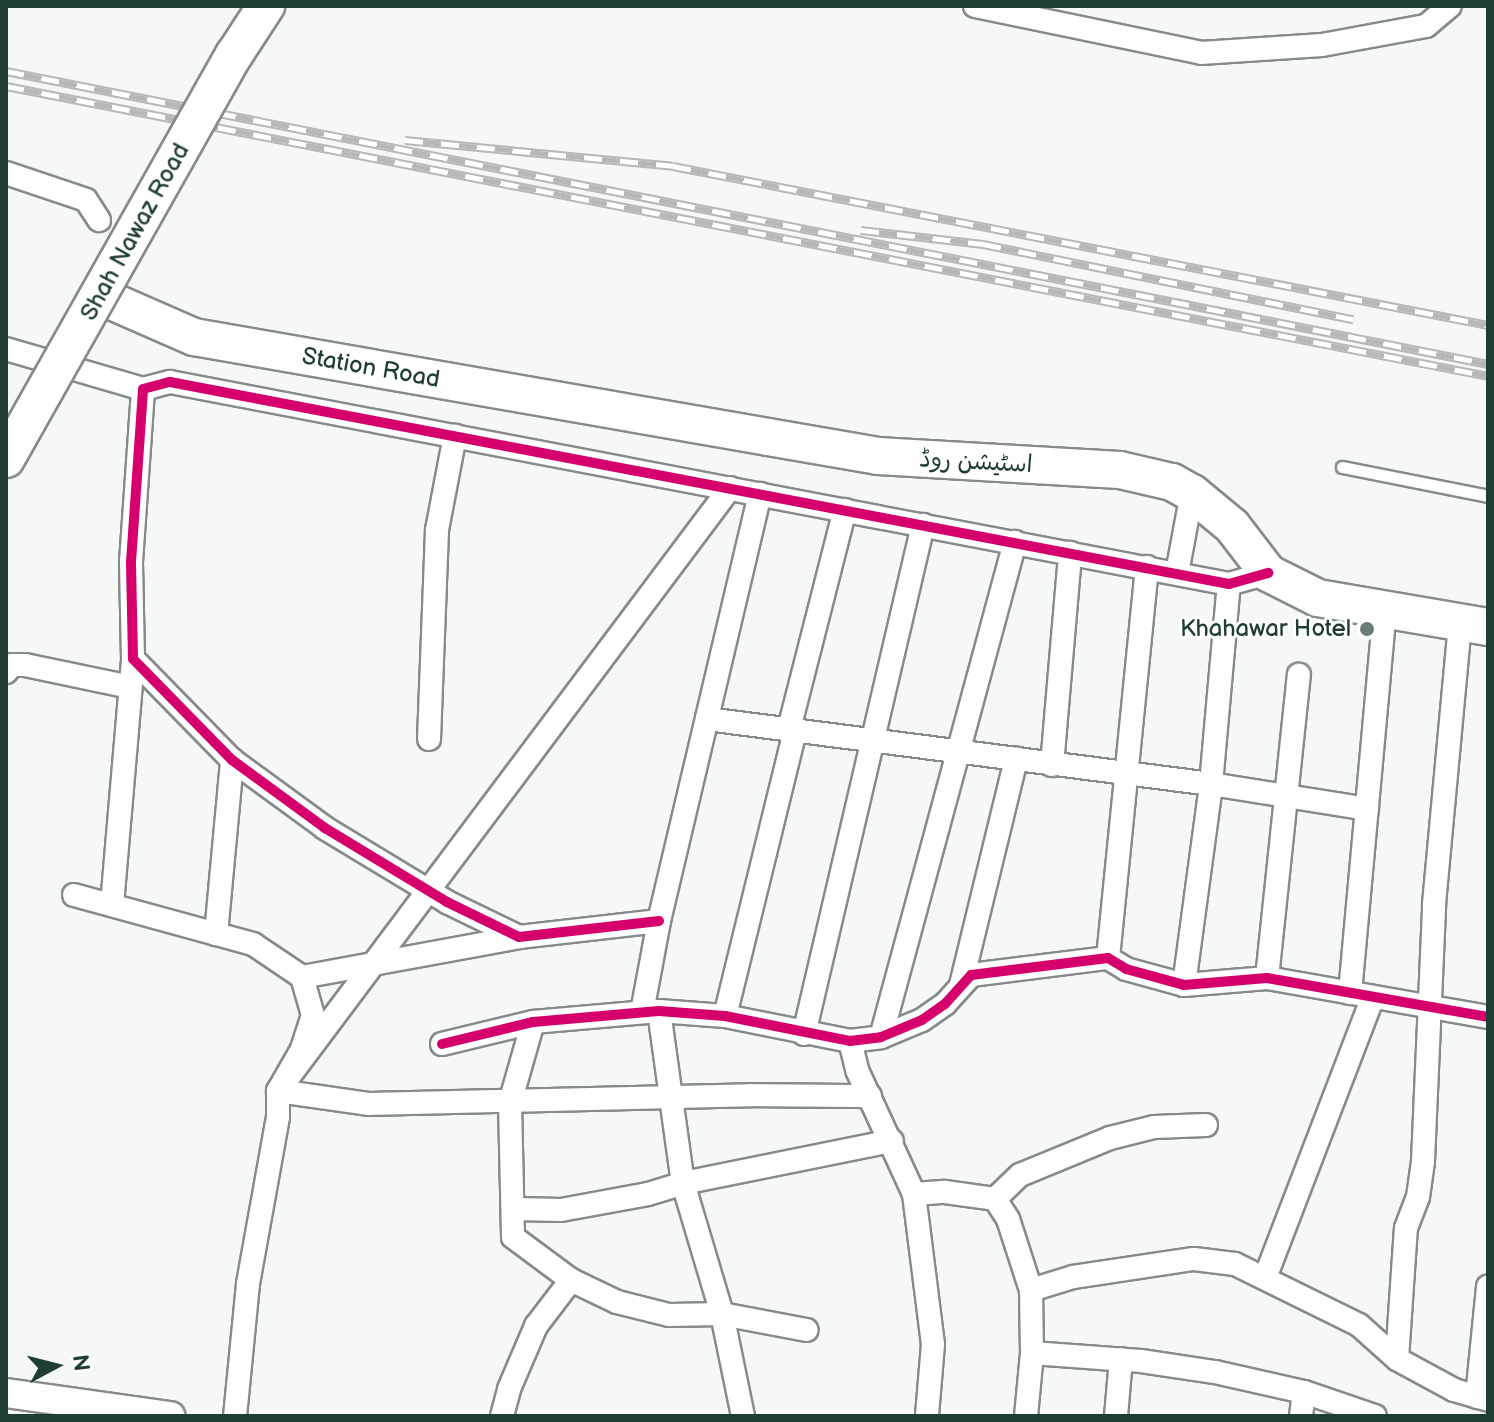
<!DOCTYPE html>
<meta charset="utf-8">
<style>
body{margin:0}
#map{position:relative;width:1494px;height:1422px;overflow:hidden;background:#f6f7f7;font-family:"Balsamiq Sans","Playpen Sans Arabic",sans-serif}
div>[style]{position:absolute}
.roads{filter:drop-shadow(2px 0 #858b8a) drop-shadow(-2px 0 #858b8a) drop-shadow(0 2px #858b8a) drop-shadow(0 -2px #858b8a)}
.service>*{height:11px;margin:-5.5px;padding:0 5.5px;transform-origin:5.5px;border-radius:5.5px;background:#fefefe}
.minor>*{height:22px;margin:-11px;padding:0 11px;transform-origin:11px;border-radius:11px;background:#fefefe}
.tertiary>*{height:28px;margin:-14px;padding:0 14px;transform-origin:14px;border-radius:14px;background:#fefefe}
.primary>*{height:36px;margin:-18px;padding:0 18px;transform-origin:18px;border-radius:18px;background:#fefefe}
.rail>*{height:9px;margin-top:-4.5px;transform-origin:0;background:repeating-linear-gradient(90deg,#fff 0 18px,#b5b8b7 0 36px);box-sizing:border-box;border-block:2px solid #b5b8b7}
.bridges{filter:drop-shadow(2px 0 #858b8a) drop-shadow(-2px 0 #858b8a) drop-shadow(0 2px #858b8a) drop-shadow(0 -2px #858b8a)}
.primary-bridge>*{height:36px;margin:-18px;padding:0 18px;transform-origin:18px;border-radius:18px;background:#fefefe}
.cycleway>*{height:10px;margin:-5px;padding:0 5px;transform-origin:5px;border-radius:5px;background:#d6006c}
.dots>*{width:22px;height:22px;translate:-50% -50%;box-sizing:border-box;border:4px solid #fff;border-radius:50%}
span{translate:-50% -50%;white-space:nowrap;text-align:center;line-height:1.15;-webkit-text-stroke:6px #fff;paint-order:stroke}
.street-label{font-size:24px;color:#1f3d34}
.poi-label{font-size:24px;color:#1f3d34}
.right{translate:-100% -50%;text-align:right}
.frame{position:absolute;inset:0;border:8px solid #1f3d34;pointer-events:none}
.north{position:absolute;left:16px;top:1326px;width:80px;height:80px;-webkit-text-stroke:6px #fff;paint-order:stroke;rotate:83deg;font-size:22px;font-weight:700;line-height:32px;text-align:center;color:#1f3d34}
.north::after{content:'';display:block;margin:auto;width:28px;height:36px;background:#1f3d34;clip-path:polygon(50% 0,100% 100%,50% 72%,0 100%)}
</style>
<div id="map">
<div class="roads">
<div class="service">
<div style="left:1342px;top:467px;width:149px;rotate:11.2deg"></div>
</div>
<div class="minor">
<div style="left:975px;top:6px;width:231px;rotate:11.7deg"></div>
<div style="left:1201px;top:53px;width:121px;rotate:-3.8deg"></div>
<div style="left:1322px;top:45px;width:106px;rotate:-10.4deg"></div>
<div style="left:1426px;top:26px;width:31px;rotate:-40deg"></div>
<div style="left:6px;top:173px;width:84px;rotate:18.6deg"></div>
<div style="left:86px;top:200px;width:24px;rotate:57deg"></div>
<div style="left:6px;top:349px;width:143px;rotate:16.3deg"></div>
<div style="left:730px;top:488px;width:754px;rotate:126.85deg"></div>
<div style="left:278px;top:1091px;width:91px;rotate:8.2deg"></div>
<div style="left:368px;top:1104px;width:382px;rotate:-1.3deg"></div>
<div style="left:750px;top:1095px;width:120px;rotate:0.5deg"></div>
<div style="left:1177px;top:573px;width:81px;rotate:-79.4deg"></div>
<div style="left:6px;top:672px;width:9px;rotate:-49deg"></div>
<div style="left:12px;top:665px;width:13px"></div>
<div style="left:25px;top:665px;width:107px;rotate:11.8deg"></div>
<div style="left:707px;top:719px;width:508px;rotate:7.35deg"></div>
<div style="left:1211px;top:784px;width:158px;rotate:9.1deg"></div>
<div style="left:789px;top:729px;width:226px;rotate:-75.7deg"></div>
<div style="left:429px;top:739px;width:209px;rotate:-87.8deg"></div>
<div style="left:437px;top:530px;width:96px;rotate:-79.2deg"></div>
<div style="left:1052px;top:765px;width:213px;rotate:-85.1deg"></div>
<div style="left:74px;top:895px;width:186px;rotate:15.3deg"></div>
<div style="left:253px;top:944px;width:59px;rotate:34deg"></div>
<div style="left:302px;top:977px;width:40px;rotate:74deg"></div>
<div style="left:313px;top:1015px;width:38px;rotate:108deg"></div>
<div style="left:301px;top:1051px;width:46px;rotate:119.9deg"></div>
<div style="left:278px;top:1091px;width:26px;rotate:90deg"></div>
<div style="left:278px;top:1117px;width:170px;rotate:100.2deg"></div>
<div style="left:248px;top:1284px;width:133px;rotate:95.6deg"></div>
<div style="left:112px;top:905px;width:247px;rotate:-85.1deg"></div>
<div style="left:659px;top:921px;width:141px;rotate:173.5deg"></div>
<div style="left:519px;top:937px;width:80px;rotate:-154.1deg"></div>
<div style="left:447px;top:902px;width:143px;rotate:-148.8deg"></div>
<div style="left:325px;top:828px;width:115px;rotate:-143.8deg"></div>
<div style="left:232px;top:760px;width:141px;rotate:-134.4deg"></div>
<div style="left:133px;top:659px;width:97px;rotate:-91.2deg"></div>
<div style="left:131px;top:562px;width:173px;rotate:-86deg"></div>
<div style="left:143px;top:389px;width:28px;rotate:-15deg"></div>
<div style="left:170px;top:382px;width:1078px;rotate:10.8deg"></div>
<div style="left:1229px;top:584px;width:41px;rotate:-15.8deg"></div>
<div style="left:216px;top:934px;width:175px;rotate:-84.7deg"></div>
<div style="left:1108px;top:958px;width:393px;rotate:-84.3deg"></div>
<div style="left:302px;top:977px;width:221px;rotate:-10.4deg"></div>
<div style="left:1267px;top:978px;width:305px;rotate:-84deg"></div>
<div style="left:961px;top:985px;width:233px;rotate:-76.3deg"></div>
<div style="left:1184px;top:985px;width:203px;rotate:-82.3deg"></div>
<div style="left:1211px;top:784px;width:201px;rotate:-84.9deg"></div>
<div style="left:1350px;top:993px;width:386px;rotate:-84.8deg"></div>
<div style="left:659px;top:1011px;width:174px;rotate:82.1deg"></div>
<div style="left:683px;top:1183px;width:137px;rotate:73.4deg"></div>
<div style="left:722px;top:1314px;width:104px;rotate:78.4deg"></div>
<div style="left:642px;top:1012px;width:93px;rotate:-79.4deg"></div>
<div style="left:659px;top:921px;width:439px;rotate:-76.7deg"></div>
<div style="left:725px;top:1016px;width:294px;rotate:-76.2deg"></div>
<div style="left:533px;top:1022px;width:84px;rotate:105.9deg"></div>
<div style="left:510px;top:1103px;width:134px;rotate:88.7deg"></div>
<div style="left:513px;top:1237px;width:72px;rotate:36.6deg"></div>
<div style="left:571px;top:1280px;width:51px;rotate:25.6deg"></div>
<div style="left:617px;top:1302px;width:54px;rotate:14deg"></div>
<div style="left:669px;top:1315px;width:53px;rotate:-1.1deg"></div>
<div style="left:722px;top:1314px;width:86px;rotate:10.7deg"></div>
<div style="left:804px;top:1034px;width:523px;rotate:-76.84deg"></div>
<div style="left:881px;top:1037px;width:513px;rotate:-74.85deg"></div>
<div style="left:850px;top:1041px;width:30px;rotate:76deg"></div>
<div style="left:857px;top:1070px;width:136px;rotate:65.3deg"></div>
<div style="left:914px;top:1194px;width:151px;rotate:82.8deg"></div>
<div style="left:933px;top:1344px;width:72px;rotate:94.8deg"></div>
<div style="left:442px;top:1044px;width:94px;rotate:-13.6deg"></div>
<div style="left:533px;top:1022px;width:126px;rotate:-5deg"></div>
<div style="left:659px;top:1011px;width:66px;rotate:4.3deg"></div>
<div style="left:725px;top:1016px;width:127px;rotate:11.3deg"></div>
<div style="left:850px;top:1041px;width:31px;rotate:-7deg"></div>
<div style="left:881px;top:1037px;width:44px;rotate:-22.5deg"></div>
<div style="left:922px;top:1020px;width:28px;rotate:-35deg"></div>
<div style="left:945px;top:1004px;width:39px;rotate:-48deg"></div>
<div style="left:971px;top:975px;width:138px;rotate:-7.1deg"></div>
<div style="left:1108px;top:958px;width:21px;rotate:31deg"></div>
<div style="left:1126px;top:969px;width:60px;rotate:15.4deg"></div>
<div style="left:1184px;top:985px;width:83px;rotate:-4.8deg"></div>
<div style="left:1267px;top:978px;width:224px;rotate:10deg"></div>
<div style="left:914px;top:1194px;width:31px;rotate:-4deg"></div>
<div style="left:945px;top:1192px;width:50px;rotate:8deg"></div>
<div style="left:995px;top:1199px;width:24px;rotate:57deg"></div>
<div style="left:1008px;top:1219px;width:75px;rotate:72.1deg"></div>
<div style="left:1031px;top:1290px;width:63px;rotate:89.1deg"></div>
<div style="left:1032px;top:1353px;width:63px;rotate:95.4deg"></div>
<div style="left:995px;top:1199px;width:35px;rotate:-44deg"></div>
<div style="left:1020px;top:1175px;width:97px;rotate:-22.3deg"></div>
<div style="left:1110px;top:1138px;width:45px;rotate:-14deg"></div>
<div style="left:1154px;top:1127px;width:52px;rotate:-2.2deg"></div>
<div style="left:515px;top:1209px;width:46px;rotate:1.2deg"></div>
<div style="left:561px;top:1210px;width:88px;rotate:-10.4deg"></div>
<div style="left:648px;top:1194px;width:37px;rotate:-17deg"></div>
<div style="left:683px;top:1183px;width:213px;rotate:-11.4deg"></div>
<div style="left:1265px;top:1278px;width:301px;rotate:-69deg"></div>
<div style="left:1031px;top:1290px;width:44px;rotate:-17.2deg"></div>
<div style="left:1073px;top:1277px;width:122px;rotate:-8.5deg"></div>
<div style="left:1194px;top:1259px;width:41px;rotate:7deg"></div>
<div style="left:1235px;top:1264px;width:138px;rotate:26.2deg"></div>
<div style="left:1359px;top:1325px;width:51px;rotate:41.8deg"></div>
<div style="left:1397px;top:1359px;width:65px;rotate:28.5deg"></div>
<div style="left:1454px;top:1390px;width:35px;rotate:16deg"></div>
<div style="left:1032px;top:1353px;width:109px;rotate:4.2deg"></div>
<div style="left:1141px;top:1361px;width:75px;rotate:8.5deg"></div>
<div style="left:1215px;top:1372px;width:91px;rotate:12.7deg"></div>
<div style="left:1304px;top:1392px;width:75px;rotate:18.7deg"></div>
<div style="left:1397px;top:1359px;width:131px;rotate:-86.1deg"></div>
<div style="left:1406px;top:1228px;width:33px;rotate:-69deg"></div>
<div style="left:1418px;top:1197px;width:36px;rotate:-82deg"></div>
<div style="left:1423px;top:1161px;width:257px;rotate:-87.5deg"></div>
<div style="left:1434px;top:904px;width:283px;rotate:-84.7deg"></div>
<div style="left:1477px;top:1397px;width:111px;rotate:-84.3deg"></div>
<div style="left:502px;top:1416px;width:28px;rotate:-75deg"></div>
<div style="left:509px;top:1389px;width:69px;rotate:-66.8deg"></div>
<div style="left:536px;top:1326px;width:58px;rotate:-52.7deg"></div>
<div style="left:1116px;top:1416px;width:57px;rotate:-85deg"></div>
<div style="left:1301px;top:1416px;width:24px;rotate:-83deg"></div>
</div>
<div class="tertiary">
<div style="left:6px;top:1393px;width:166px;rotate:8deg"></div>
</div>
<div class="primary">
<div style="left:100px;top:296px;width:103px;rotate:23.6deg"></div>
<div style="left:194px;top:337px;width:583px;rotate:9.88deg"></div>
<div style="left:768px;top:437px;width:112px;rotate:9.8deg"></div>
<div style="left:878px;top:456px;width:242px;rotate:3.3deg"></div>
<div style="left:1120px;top:470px;width:53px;rotate:13deg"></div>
<div style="left:1172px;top:482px;width:23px;rotate:29deg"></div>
<div style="left:1192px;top:493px;width:52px;rotate:39.5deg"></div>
<div style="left:1232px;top:526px;width:59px;rotate:52.5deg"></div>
<div style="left:1268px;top:573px;width:56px;rotate:26.6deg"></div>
<div style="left:1318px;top:598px;width:172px;rotate:9.7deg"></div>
</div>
</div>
<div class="rail">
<div style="left:6px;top:71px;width:1511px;rotate:11.18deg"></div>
<div style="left:6px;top:86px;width:1510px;rotate:11.07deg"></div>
<div style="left:405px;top:140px;width:269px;rotate:5.5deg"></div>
<div style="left:673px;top:166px;width:830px;rotate:11.04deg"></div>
<div style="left:861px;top:230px;width:123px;rotate:6.5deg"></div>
<div style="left:983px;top:244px;width:378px;rotate:11.5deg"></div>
</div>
<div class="bridges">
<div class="primary-bridge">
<div style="left:6px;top:459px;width:464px;rotate:-60.6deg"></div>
<div style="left:234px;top:55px;width:59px;rotate:-56.9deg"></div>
</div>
</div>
<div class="cycleway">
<div style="left:659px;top:921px;width:141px;rotate:173.5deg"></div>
<div style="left:519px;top:937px;width:80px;rotate:-154.1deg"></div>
<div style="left:447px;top:902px;width:143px;rotate:-148.8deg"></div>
<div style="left:325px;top:828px;width:115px;rotate:-143.8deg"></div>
<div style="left:232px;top:760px;width:141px;rotate:-134.4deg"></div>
<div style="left:133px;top:659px;width:97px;rotate:-91.2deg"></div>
<div style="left:131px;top:562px;width:173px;rotate:-86deg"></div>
<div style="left:143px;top:389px;width:28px;rotate:-15deg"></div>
<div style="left:170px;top:382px;width:1078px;rotate:10.8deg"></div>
<div style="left:1229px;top:584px;width:41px;rotate:-15.8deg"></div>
<div style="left:442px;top:1044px;width:94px;rotate:-13.6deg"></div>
<div style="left:533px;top:1022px;width:126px;rotate:-5deg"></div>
<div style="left:659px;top:1011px;width:66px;rotate:4.3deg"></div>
<div style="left:725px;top:1016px;width:127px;rotate:11.3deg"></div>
<div style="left:850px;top:1041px;width:31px;rotate:-7deg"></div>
<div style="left:881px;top:1037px;width:44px;rotate:-22.5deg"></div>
<div style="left:922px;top:1020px;width:28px;rotate:-35deg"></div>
<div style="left:945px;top:1004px;width:39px;rotate:-48deg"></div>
<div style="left:971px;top:975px;width:138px;rotate:-7.1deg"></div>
<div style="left:1108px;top:958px;width:21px;rotate:31deg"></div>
<div style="left:1126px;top:969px;width:60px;rotate:15.4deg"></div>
<div style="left:1184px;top:985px;width:83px;rotate:-4.8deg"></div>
<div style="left:1267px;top:978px;width:224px;rotate:10deg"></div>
</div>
<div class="dots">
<div style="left:1367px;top:629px;background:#6a7e78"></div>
</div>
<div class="street-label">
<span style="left:135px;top:232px;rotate:-61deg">Shah Nawaz Road</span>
<span style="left:371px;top:368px;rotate:10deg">Station Road</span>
<span style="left:976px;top:462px;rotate:3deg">اسٹیشن روڈ</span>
</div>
<div class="poi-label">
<span class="right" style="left:1351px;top:629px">Khahawar Hotel</span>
</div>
<div class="frame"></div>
<div class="north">N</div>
</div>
